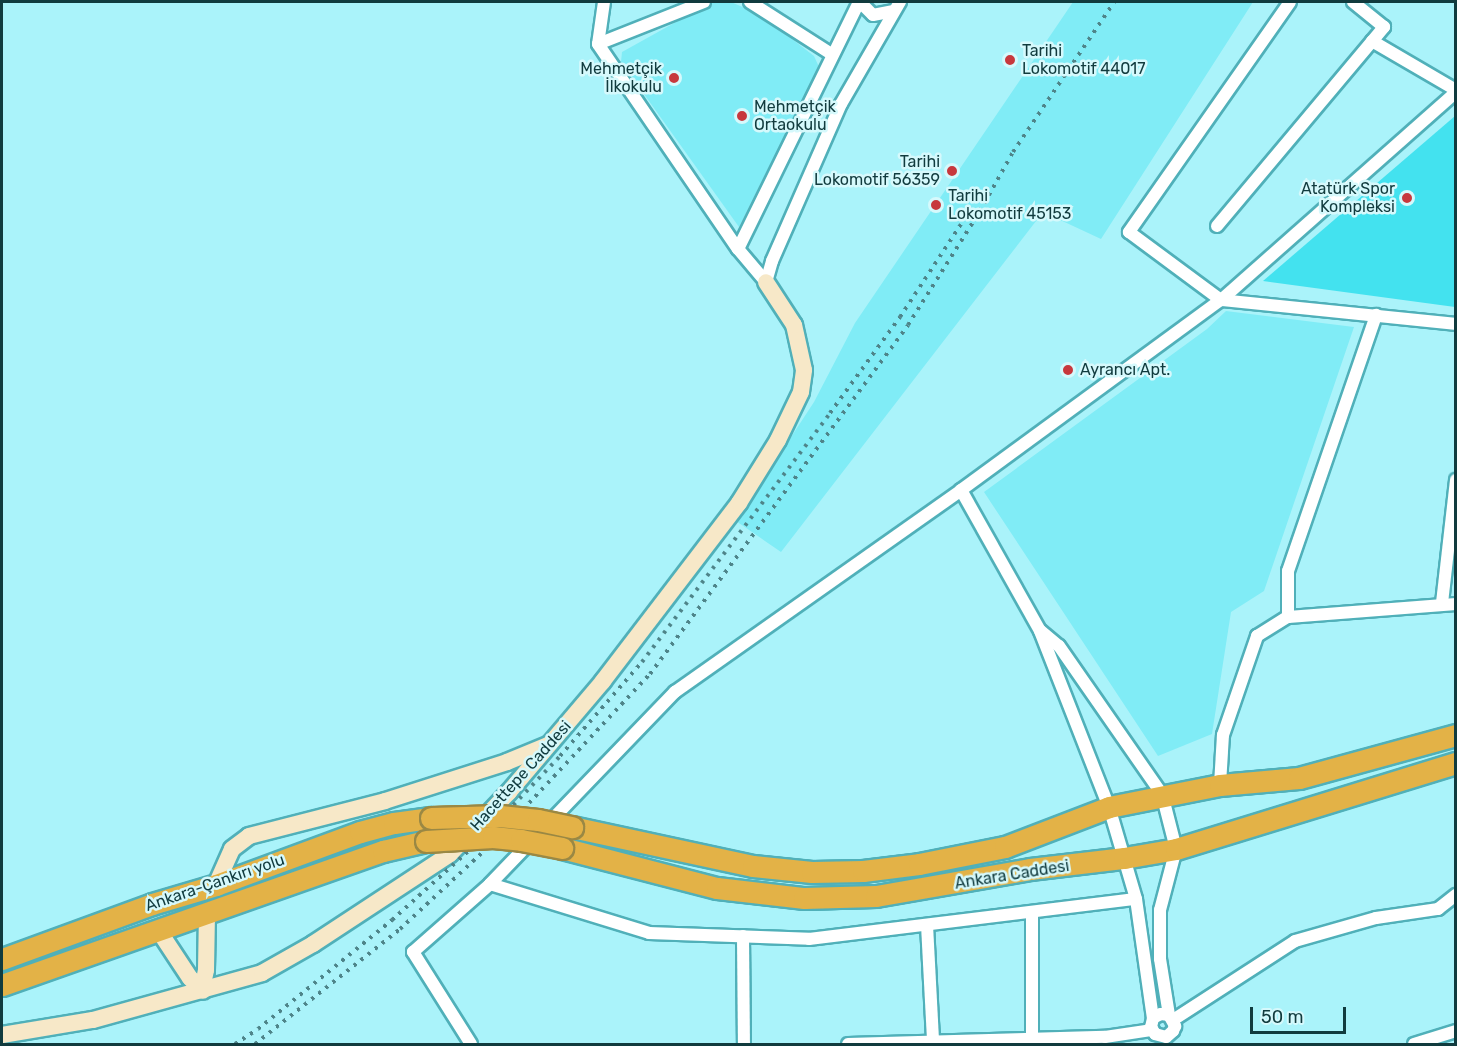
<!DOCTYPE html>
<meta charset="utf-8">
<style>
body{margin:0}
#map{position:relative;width:1457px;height:1046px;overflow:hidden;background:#aaf3fa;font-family:Rubik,sans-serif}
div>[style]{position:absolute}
.built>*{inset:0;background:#80ecf6}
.green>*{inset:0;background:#43e2ef}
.roads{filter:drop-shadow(2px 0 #50b0b9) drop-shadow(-2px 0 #50b0b9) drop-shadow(0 2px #50b0b9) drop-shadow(0 -2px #50b0b9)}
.street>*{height:12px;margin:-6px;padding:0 6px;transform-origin:6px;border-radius:6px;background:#fff}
.secondary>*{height:16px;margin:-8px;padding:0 8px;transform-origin:8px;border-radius:8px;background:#f7e8c8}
.highway>*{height:21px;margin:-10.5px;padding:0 10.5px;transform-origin:10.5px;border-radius:10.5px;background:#e3b247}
.rail>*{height:4px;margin-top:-2px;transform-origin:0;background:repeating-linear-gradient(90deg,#4e8489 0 3px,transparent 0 9px)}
.bridges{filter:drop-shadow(2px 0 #9a8844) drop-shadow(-2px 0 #9a8844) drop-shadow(0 2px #9a8844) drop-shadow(0 -2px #9a8844)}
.highway-bridge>*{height:21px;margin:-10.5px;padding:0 10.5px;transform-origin:10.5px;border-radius:10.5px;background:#e3b247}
.dots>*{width:16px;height:16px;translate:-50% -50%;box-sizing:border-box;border:3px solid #d6f9fc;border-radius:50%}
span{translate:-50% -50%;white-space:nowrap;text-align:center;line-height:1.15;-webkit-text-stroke:5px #d6f9fc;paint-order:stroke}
.poi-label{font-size:16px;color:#113b3e}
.left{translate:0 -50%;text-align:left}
.right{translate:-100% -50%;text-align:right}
.street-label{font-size:16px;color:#113b3e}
.frame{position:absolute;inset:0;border:3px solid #113b3e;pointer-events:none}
.scale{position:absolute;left:1250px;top:1007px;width:96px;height:27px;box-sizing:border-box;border:3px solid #113b3e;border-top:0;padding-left:8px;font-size:18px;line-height:21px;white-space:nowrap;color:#113b3e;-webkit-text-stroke:4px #d6f9fc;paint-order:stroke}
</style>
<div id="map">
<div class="built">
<div style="clip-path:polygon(712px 2px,731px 2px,761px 15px,814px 56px,819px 67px,739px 227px,621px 62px,622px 52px)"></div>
<div style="clip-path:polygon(1073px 2px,1253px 2px,1101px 239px,1043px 212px,781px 552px,736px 521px,814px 402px,855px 323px)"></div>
<div style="clip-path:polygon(1226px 311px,1354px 327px,1264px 591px,1231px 612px,1212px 734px,1158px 756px,984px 492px,1207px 329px)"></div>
</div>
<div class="green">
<div style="clip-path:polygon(1455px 116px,1455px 307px,1263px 281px)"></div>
</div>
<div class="roads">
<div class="street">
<div style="left:604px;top:2px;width:42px;rotate:98.1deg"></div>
<div style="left:598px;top:44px;width:248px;rotate:55.7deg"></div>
<div style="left:750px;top:2px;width:98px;rotate:32.6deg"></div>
<div style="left:860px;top:2px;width:18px;rotate:45deg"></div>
<div style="left:873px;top:15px;width:21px;rotate:-11deg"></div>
<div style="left:1290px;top:2px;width:281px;rotate:125deg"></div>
<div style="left:1129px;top:232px;width:114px;rotate:36.5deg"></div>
<div style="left:1221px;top:300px;width:236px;rotate:5.8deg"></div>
<div style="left:1372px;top:41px;width:97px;rotate:30.3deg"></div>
<div style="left:598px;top:44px;width:114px;rotate:-21.6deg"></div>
<div style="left:1217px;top:226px;width:260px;rotate:-50deg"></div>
<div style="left:1384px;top:27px;width:40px;rotate:-141deg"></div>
<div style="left:766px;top:282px;width:43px;rotate:-130.3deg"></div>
<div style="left:738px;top:249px;width:275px;rotate:-63.9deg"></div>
<div style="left:766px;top:282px;width:22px;rotate:-74deg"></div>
<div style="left:772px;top:261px;width:171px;rotate:-66.3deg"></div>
<div style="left:841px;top:104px;width:118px;rotate:-60deg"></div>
<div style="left:961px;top:490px;width:162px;rotate:60.7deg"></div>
<div style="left:1040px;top:631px;width:189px;rotate:68.6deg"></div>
<div style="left:1109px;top:807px;width:96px;rotate:73.6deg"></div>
<div style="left:1136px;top:899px;width:120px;rotate:81.9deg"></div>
<div style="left:1442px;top:603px;width:124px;rotate:-83.5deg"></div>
<div style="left:1288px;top:617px;width:46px;rotate:-90deg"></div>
<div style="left:1288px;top:571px;width:271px;rotate:-71deg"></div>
<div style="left:1041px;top:631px;width:23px;rotate:40deg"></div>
<div style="left:1059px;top:646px;width:180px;rotate:55.2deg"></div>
<div style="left:1162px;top:794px;width:57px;rotate:75.7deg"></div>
<div style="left:1176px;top:849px;width:63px;rotate:104.7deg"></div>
<div style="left:1160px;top:910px;width:49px;rotate:90deg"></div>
<div style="left:1160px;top:959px;width:57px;rotate:80.9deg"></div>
<div style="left:1169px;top:1015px;width:13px;rotate:61deg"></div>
<div style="left:1175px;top:1026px;width:5px;rotate:112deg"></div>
<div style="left:1173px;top:1031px;width:9px;rotate:139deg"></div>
<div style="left:1166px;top:1037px;width:11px;rotate:-165deg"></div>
<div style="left:1155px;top:1034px;width:8px;rotate:-120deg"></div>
<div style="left:1151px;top:1027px;width:9px;rotate:-77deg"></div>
<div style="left:1153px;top:1018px;width:9px;rotate:-27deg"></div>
<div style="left:1161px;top:1014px;width:8px;rotate:7deg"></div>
<div style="left:1220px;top:785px;width:50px;rotate:-86.6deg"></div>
<div style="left:1223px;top:735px;width:105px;rotate:-71deg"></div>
<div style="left:1257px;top:636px;width:36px;rotate:-32deg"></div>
<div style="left:1288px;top:617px;width:169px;rotate:-4.4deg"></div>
<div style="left:490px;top:884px;width:166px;rotate:17.1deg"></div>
<div style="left:649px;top:933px;width:160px;rotate:2.1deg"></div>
<div style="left:809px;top:939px;width:329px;rotate:-7deg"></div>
<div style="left:927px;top:925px;width:116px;rotate:87deg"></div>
<div style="left:743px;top:936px;width:108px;rotate:89.5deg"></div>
<div style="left:1173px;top:1020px;width:145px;rotate:-32.9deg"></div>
<div style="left:1295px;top:941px;width:84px;rotate:-15.9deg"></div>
<div style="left:1376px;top:918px;width:63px;rotate:-8.3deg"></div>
<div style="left:1438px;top:909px;width:23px;rotate:-38deg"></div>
<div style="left:1032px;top:1039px;width:126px;rotate:-90deg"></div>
<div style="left:471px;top:1044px;width:109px;rotate:-122.2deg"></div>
<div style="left:413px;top:952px;width:103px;rotate:-41.4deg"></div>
<div style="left:490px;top:884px;width:267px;rotate:-46.1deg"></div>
<div style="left:675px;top:692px;width:350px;rotate:-35.2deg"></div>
<div style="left:961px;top:490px;width:322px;rotate:-36.2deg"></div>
<div style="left:1221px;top:300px;width:314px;rotate:-41.5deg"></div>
<div style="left:848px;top:1044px;width:257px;rotate:-1.6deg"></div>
<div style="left:1105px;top:1037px;width:48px;rotate:-8.5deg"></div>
<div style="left:1414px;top:1044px;width:44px;rotate:-17.2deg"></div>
</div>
<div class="secondary">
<div style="left:216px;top:885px;width:39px;rotate:-66deg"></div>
<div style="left:232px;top:849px;width:21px;rotate:-37deg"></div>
<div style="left:249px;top:836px;width:140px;rotate:-14.4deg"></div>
<div style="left:385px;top:801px;width:128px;rotate:-17.7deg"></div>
<div style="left:507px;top:762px;width:44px;rotate:-22.5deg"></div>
<div style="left:159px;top:931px;width:56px;rotate:56.6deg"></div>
<div style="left:190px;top:978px;width:18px;rotate:45deg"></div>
<div style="left:202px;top:989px;width:19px;rotate:-78deg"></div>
<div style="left:206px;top:970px;width:57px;rotate:-89deg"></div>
<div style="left:2px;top:1035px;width:92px;rotate:-9.4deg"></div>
<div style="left:93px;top:1020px;width:175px;rotate:-15.5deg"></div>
<div style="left:262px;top:973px;width:59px;rotate:-29.6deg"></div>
<div style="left:313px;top:944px;width:164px;rotate:-33.3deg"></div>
<div style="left:450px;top:854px;width:86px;rotate:-46.4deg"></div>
<div style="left:509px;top:792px;width:145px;rotate:-49.7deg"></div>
<div style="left:603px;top:681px;width:224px;rotate:-52.6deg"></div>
<div style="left:739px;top:503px;width:74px;rotate:-58.2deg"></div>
<div style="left:778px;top:440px;width:53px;rotate:-64.4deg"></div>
<div style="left:801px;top:392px;width:22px;rotate:-82deg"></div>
<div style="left:804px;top:370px;width:46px;rotate:-102.5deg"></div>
<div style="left:794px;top:325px;width:51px;rotate:-123.1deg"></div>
</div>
<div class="highway">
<div style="left:572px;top:827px;width:185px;rotate:12.2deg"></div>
<div style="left:753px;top:866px;width:59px;rotate:5.8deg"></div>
<div style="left:812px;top:872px;width:51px;rotate:-1.1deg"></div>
<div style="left:863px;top:871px;width:56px;rotate:-7.1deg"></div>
<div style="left:919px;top:864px;width:88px;rotate:-11.2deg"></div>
<div style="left:1005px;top:847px;width:111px;rotate:-21deg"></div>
<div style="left:1109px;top:807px;width:113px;rotate:-11.2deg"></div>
<div style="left:1220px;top:785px;width:79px;rotate:-5.1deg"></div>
<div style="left:1299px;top:778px;width:163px;rotate:-15.3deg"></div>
<div style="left:562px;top:848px;width:160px;rotate:14.5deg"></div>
<div style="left:717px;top:888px;width:88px;rotate:6.6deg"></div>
<div style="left:804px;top:898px;width:72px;rotate:-1.6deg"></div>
<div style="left:876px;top:896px;width:156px;rotate:-9.9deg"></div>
<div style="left:1030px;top:869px;width:95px;rotate:-6.7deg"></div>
<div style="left:1124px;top:858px;width:53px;rotate:-9.8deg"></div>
<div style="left:1176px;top:849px;width:293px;rotate:-17.1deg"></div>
<div style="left:2px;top:959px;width:160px;rotate:-20.1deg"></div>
<div style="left:152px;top:904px;width:67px;rotate:-16.5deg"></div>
<div style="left:216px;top:885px;width:153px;rotate:-20.2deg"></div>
<div style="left:360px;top:832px;width:35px;rotate:-15deg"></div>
<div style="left:394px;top:823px;width:37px;rotate:-8deg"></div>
<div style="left:2px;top:985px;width:404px;rotate:-19.4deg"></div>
<div style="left:383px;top:851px;width:44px;rotate:-13.1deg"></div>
</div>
</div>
<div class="rail">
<div style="left:235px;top:1044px;width:27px;rotate:-33deg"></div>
<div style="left:258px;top:1029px;width:173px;rotate:-39.1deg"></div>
<div style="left:392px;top:920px;width:113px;rotate:-42.1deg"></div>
<div style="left:476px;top:844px;width:122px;rotate:-46.3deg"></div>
<div style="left:560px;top:756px;width:125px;rotate:-48.9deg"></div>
<div style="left:642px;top:662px;width:312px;rotate:-52.9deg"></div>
<div style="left:830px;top:413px;width:119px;rotate:-53.9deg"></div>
<div style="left:900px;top:317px;width:111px;rotate:-56.7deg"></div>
<div style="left:255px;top:1044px;width:185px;rotate:-38.4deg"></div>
<div style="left:400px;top:929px;width:117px;rotate:-42.9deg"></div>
<div style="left:486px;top:849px;width:240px;rotate:-46.9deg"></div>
<div style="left:650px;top:674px;width:434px;rotate:-53.5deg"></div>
<div style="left:908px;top:325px;width:135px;rotate:-57.7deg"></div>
<div style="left:980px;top:211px;width:68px;rotate:-60.8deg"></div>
<div style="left:1013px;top:152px;width:181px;rotate:-56deg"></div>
</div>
<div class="bridges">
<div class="highway-bridge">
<div style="left:431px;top:818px;width:69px;rotate:-1.7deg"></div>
<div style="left:500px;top:816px;width:38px;rotate:6deg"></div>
<div style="left:538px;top:820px;width:35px;rotate:12deg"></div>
<div style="left:426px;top:841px;width:67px;rotate:-3.4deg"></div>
<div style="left:493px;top:837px;width:28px;rotate:6deg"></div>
<div style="left:521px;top:840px;width:42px;rotate:11deg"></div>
</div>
</div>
<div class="dots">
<div style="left:1010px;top:60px;background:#c7383d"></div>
<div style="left:674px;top:78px;background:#c7383d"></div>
<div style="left:742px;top:116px;background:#c7383d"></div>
<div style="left:952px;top:171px;background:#c7383d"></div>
<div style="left:1407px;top:198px;background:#c7383d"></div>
<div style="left:936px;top:205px;background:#c7383d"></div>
<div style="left:1068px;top:370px;background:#c7383d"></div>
</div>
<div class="poi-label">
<span class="left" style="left:1022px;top:60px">Tarihi<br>Lokomotif 44017</span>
<span class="right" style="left:662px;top:78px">Mehmetçik<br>İlkokulu</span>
<span class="left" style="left:754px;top:116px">Mehmetçik<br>Ortaokulu</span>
<span class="right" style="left:940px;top:171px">Tarihi<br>Lokomotif 56359</span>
<span class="right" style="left:1395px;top:198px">Atatürk Spor<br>Kompleksi</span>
<span class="left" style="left:948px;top:205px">Tarihi<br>Lokomotif 45153</span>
<span class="left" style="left:1080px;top:370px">Ayrancı Apt.</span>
</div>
<div class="street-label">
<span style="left:521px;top:776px;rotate:-48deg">Hacettepe Caddesi</span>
<span style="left:1012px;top:875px;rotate:-9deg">Ankara Caddesi</span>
<span style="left:215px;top:883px;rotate:-19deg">Ankara-Çankırı yolu</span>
</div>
<div class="frame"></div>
<div class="scale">50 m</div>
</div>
